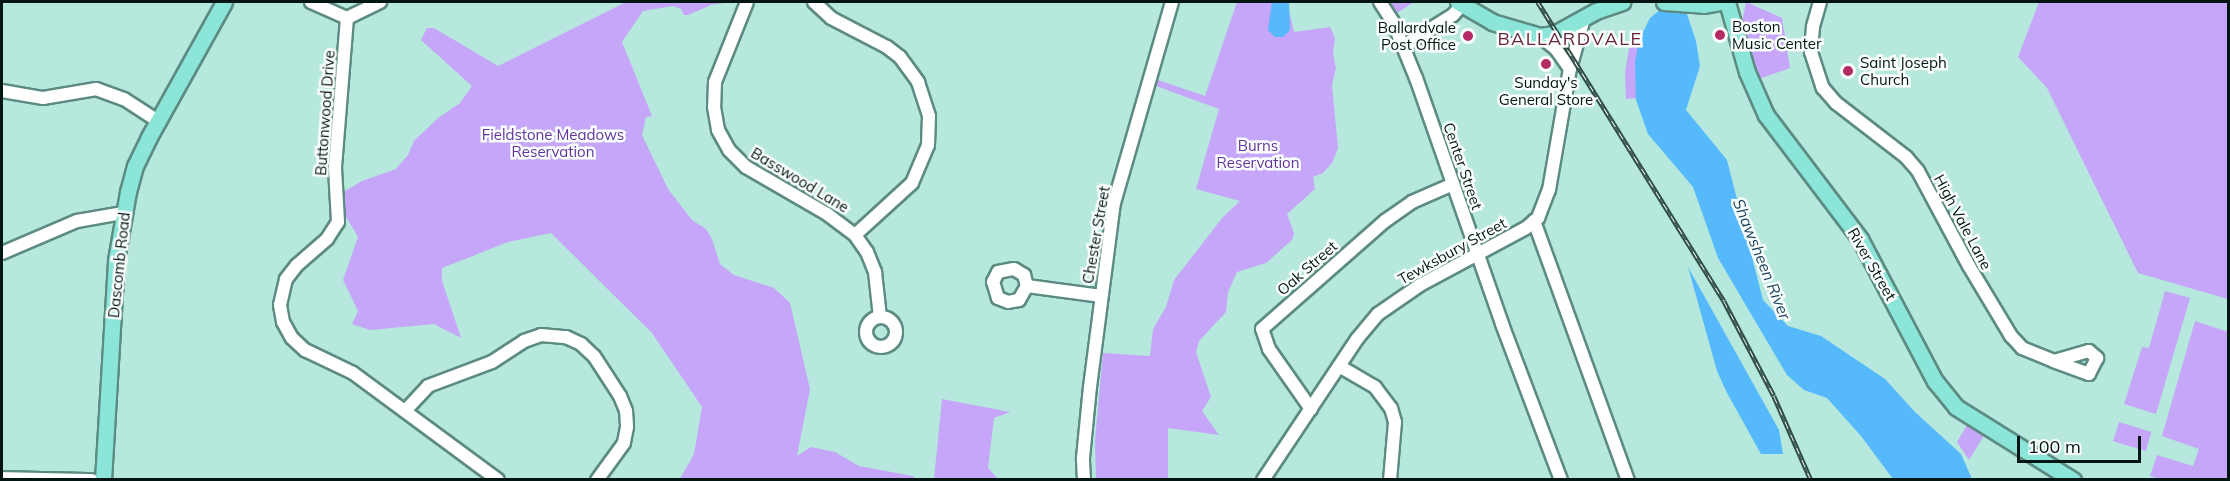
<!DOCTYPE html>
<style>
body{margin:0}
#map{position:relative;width:2230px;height:481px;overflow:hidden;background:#b6e8dd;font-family:Mulish,sans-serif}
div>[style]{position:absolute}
.green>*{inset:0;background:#c5a6f9;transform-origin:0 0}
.water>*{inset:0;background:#55b9fb}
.roads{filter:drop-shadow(2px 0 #5c8b82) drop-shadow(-2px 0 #5c8b82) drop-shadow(0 2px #5c8b82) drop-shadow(0 -2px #5c8b82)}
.minor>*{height:12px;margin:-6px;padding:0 6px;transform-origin:6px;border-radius:6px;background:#fff}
.minor>.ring{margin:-6px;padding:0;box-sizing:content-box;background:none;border:12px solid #fff;border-radius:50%}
.major>*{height:15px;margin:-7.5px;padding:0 7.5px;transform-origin:7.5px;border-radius:7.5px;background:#8be6d9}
.rail>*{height:4.5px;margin-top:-2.25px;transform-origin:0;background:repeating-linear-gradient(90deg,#f9fefd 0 7px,#324d48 0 14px);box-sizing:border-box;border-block:2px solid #324d48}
.dots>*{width:16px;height:16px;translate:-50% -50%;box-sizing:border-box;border:3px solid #f9fefd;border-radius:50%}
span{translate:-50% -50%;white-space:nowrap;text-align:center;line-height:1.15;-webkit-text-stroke:5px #f9fefd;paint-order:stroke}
.poi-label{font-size:15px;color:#041613}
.left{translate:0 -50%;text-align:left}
.right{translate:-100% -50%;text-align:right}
.street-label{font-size:15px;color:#041613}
.park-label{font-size:15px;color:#64349e}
.water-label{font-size:16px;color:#153e59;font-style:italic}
.quarter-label{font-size:18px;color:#68253d;letter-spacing:1.5px}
.frame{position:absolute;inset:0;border:3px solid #041613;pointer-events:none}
.scale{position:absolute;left:2017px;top:436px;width:124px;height:27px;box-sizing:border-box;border:3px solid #041613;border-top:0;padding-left:8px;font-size:18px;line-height:21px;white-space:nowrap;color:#041613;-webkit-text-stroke:4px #f9fefd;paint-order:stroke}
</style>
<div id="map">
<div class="green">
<div style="clip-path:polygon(626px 2px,731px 2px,711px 5px,688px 15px,684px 15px,681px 9px,673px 6px,643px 11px,622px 42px,652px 116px,646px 117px,642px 135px,668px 189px,692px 220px,706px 229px,712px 239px,720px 264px,734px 275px,774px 288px,790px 303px,810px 389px,797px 456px,811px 447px,835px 452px,859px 466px,913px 476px,916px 479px,680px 479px,694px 454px,702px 407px,652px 333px,551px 233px,508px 242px,442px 268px,442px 281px,461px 338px,434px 324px,370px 330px,352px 324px,358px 311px,343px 280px,358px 237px,344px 213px,345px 191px,362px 181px,396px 169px,408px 155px,414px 141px,438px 118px,460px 103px,472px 86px,421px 40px,427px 28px,434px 28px,498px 66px)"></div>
<div style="clip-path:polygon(1237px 2px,1287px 2px,1294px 32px,1330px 27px,1335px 38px,1333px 53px,1336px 68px,1332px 85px,1338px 148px,1332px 163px,1323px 173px,1313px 177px,1315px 189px,1287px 214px,1294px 233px,1292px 240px,1266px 263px,1237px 272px,1228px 292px,1226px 312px,1199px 341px,1196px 352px,1211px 397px,1202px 411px,1219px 435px,1168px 428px,1168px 479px,1096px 480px,1095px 440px,1103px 353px,1150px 356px,1153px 329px,1166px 307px,1174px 280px,1223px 217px,1240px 201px,1196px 189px,1219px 109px,1156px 86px,1158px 80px,1205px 96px)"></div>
<div style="clip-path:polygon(1388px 2px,1414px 2px,1397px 13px)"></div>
<div style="clip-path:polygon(1746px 2px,1782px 18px,1790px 68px,1759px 79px,1742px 23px)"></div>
<div style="clip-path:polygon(2039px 2px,2228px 2px,2228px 299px,2138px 273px,2047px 88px,2018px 57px)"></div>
<div style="clip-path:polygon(1631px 37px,1640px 39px,1638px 98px,1626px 99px,1625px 72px)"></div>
<div style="clip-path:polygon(2165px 291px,2190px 298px,2156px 414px,2124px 404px,2142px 347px,2149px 348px)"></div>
<div style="clip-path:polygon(2195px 321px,2228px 332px,2228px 479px,2163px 480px,2150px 476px,2157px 455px,2193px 466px,2199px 449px,2162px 436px)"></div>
<div style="clip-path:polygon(942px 399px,1010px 412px,994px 418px,988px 468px,998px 479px,934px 479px)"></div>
<div style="clip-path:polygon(1969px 422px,1986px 432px,1969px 460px,1957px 442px)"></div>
<div style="left:2119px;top:422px;width:34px;height:20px;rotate:17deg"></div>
</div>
<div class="water">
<div style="clip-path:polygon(1272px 2px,1289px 2px,1290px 30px,1283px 37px,1275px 37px,1268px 30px)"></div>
<div style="clip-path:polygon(1664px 2px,1686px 11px,1696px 41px,1700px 66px,1686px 110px,1727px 160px,1763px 300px,1788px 326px,1821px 336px,1885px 379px,1915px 412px,1961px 454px,1972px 479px,1893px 479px,1861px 436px,1827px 398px,1804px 390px,1787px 375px,1718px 258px,1693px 187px,1648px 134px,1636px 100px,1635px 62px,1639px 40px,1650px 18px,1661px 9px)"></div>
<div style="clip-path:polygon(1688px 267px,1779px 430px,1783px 454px,1761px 454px,1726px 391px,1717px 371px)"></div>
</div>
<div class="roads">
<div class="minor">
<div style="left:311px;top:2px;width:39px;rotate:24deg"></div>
<div style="left:347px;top:18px;width:37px;rotate:-26deg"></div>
<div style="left:747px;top:2px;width:86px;rotate:111.8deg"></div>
<div style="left:715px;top:82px;width:25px;rotate:92deg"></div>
<div style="left:714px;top:107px;width:23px;rotate:80deg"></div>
<div style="left:718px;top:130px;width:23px;rotate:61deg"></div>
<div style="left:729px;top:150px;width:24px;rotate:45deg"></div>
<div style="left:746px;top:167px;width:94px;rotate:30.1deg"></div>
<div style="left:827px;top:214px;width:35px;rotate:37deg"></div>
<div style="left:855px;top:235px;width:21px;rotate:55deg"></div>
<div style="left:867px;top:252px;width:22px;rotate:68deg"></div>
<div style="left:875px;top:272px;width:45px;rotate:83.7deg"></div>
<div style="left:814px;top:2px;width:23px;rotate:43deg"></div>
<div style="left:831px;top:18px;width:63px;rotate:27.4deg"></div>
<div style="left:887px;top:47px;width:16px;rotate:38deg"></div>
<div style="left:900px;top:57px;width:31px;rotate:54deg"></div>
<div style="left:918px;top:82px;width:36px;rotate:72deg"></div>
<div style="left:929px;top:116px;width:29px;rotate:92deg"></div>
<div style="left:928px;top:145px;width:41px;rotate:112.8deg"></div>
<div style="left:912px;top:183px;width:77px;rotate:137.6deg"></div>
<div style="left:1380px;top:2px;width:24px;rotate:57deg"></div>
<div style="left:1393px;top:22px;width:61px;rotate:67.7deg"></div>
<div style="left:1416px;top:78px;width:261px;rotate:70.7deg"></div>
<div style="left:1502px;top:324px;width:167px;rotate:69.3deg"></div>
<div style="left:1820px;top:2px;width:26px;rotate:106deg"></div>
<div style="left:1813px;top:27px;width:25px;rotate:95deg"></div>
<div style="left:1811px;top:52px;width:38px;rotate:72deg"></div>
<div style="left:1823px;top:88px;width:20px;rotate:49deg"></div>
<div style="left:1836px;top:103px;width:88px;rotate:37.6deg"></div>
<div style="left:1906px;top:157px;width:18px;rotate:49deg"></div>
<div style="left:1918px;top:171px;width:108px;rotate:61.8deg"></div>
<div style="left:1969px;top:266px;width:82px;rotate:59deg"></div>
<div style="left:2011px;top:336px;width:16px;rotate:47deg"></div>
<div style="left:2022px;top:348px;width:35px;rotate:22deg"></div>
<div style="left:347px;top:18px;width:150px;rotate:94.6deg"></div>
<div style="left:335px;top:168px;width:54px;rotate:86.8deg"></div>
<div style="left:338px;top:222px;width:20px;rotate:123deg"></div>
<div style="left:327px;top:239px;width:40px;rotate:139deg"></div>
<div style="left:297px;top:265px;width:18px;rotate:128deg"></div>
<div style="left:286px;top:279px;width:27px;rotate:103deg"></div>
<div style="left:280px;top:305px;width:17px;rotate:80deg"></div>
<div style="left:283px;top:322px;width:18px;rotate:61deg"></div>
<div style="left:292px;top:338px;width:18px;rotate:43deg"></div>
<div style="left:305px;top:350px;width:53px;rotate:25.6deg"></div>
<div style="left:353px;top:373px;width:180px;rotate:36.4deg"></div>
<div style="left:1540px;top:36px;width:21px;rotate:39deg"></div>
<div style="left:1556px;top:49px;width:24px;rotate:55deg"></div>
<div style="left:1403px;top:46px;width:59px;rotate:-31.8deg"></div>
<div style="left:1453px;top:15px;width:13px;rotate:-48deg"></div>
<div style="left:2px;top:91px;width:42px;rotate:9.7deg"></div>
<div style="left:43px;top:98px;width:54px;rotate:-9.6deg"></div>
<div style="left:96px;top:89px;width:30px;rotate:20deg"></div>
<div style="left:124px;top:99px;width:40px;rotate:32.9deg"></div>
<div style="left:1534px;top:221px;width:276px;rotate:70.1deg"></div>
<div style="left:2px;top:253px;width:82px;rotate:-23.1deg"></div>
<div style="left:77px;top:221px;width:47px;rotate:-9.9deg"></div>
<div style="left:1027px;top:286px;width:16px;rotate:120deg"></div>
<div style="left:1019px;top:300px;width:11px;rotate:170deg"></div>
<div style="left:1008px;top:302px;width:11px;rotate:-158deg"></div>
<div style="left:998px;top:298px;width:17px;rotate:-107deg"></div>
<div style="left:993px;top:282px;width:11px;rotate:-63deg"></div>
<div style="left:998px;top:272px;width:16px;rotate:-11deg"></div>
<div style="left:1014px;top:269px;width:12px;rotate:31deg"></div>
<div style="left:1024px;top:275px;width:11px;rotate:75deg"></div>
<div style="left:1027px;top:286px;width:75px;rotate:7.7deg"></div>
<div class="ring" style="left:866px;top:317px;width:18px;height:18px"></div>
<div style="left:2089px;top:351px;width:11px;rotate:41deg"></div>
<div style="left:2097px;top:358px;width:18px;rotate:117deg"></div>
<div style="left:2089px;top:374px;width:37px;rotate:-160deg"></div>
<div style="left:2054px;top:361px;width:36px;rotate:-16deg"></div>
<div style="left:1339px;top:366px;width:42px;rotate:30.3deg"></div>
<div style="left:1375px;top:387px;width:26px;rotate:53deg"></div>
<div style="left:1391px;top:408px;width:15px;rotate:74deg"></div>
<div style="left:1395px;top:422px;width:58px;rotate:94.9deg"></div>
<div style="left:1311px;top:409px;width:73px;rotate:-125deg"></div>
<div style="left:1269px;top:349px;width:21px;rotate:-109deg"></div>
<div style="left:1262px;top:329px;width:164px;rotate:-41.3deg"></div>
<div style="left:1385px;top:221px;width:33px;rotate:-35deg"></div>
<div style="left:1412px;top:202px;width:45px;rotate:-23.7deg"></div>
<div style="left:405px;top:411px;width:34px;rotate:-47deg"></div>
<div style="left:428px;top:386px;width:68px;rotate:-20.6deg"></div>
<div style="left:492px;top:362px;width:38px;rotate:-33deg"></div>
<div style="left:524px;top:341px;width:18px;rotate:-19deg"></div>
<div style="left:541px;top:335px;width:25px;rotate:5deg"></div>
<div style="left:566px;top:337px;width:17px;rotate:25deg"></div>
<div style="left:581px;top:344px;width:18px;rotate:43deg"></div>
<div style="left:594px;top:356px;width:48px;rotate:57deg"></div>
<div style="left:620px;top:396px;width:16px;rotate:68deg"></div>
<div style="left:626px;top:411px;width:16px;rotate:86deg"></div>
<div style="left:627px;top:427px;width:16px;rotate:101deg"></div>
<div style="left:624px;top:443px;width:46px;rotate:126.1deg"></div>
<div style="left:2px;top:478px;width:90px;rotate:1.3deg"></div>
<div style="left:1084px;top:480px;width:22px;rotate:-93deg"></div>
<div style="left:1083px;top:458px;width:71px;rotate:-84.4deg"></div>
<div style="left:1090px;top:387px;width:186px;rotate:-82.6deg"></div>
<div style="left:1114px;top:203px;width:209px;rotate:-73.9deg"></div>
<div style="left:1263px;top:480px;width:169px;rotate:-56.3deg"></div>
<div style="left:1357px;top:339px;width:33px;rotate:-50deg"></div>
<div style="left:1378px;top:314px;width:51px;rotate:-34.6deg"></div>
<div style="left:1420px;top:285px;width:120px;rotate:-28.3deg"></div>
<div style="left:1526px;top:228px;width:16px;rotate:-40deg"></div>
<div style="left:1538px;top:218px;width:30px;rotate:-69deg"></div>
<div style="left:1549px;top:190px;width:123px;rotate:-80.2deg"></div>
<div style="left:1570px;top:69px;width:53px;rotate:-74.6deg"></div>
</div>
<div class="major">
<div style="left:1458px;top:2px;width:39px;rotate:30deg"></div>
<div style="left:1492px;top:22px;width:50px;rotate:16.3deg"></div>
<div style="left:1540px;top:36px;width:14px;rotate:-8deg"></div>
<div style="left:1554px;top:34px;width:48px;rotate:-28.7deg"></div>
<div style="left:1596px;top:11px;width:28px;rotate:-19deg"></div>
<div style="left:1664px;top:2px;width:39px;rotate:4deg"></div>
<div style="left:1703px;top:5px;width:17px;rotate:-10deg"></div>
<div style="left:1727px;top:2px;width:73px;rotate:74.1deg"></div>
<div style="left:1747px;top:72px;width:47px;rotate:66.2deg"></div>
<div style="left:1766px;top:115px;width:156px;rotate:52.8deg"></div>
<div style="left:1860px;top:239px;width:161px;rotate:62.2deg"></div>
<div style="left:1935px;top:381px;width:33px;rotate:51deg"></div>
<div style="left:1956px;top:407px;width:138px;rotate:32deg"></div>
<div style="left:103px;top:480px;width:220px;rotate:-86.6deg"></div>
<div style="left:116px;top:260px;width:69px;rotate:-80deg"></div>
<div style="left:128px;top:192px;width:27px;rotate:-75deg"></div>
<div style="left:135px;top:166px;width:32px;rotate:-64deg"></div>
<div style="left:149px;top:137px;width:154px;rotate:-60.9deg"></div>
</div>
</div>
<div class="rail">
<div style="left:1538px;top:2px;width:352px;rotate:58.1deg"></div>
<div style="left:1724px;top:301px;width:107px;rotate:62.2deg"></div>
<div style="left:1774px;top:396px;width:92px;rotate:66.2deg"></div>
</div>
<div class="dots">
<div style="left:1720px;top:35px;background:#b52a64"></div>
<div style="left:1468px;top:36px;background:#b52a64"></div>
<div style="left:1546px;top:64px;background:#b52a64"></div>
<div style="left:1848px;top:71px;background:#b52a64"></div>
</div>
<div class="poi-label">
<span class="left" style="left:1732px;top:35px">Boston<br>Music Center</span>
<span class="right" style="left:1456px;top:36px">Ballardvale<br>Post Office</span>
<span class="left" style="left:1860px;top:71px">Saint Joseph<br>Church</span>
<span style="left:1546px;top:91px">Sunday's<br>General Store</span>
</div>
<div class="street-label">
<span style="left:325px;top:113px;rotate:-86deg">Buttonwood Drive</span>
<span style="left:1463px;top:166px;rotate:71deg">Center Street</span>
<span style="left:800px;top:180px;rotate:31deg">Basswood Lane</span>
<span style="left:1963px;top:222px;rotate:62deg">High Vale Lane</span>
<span style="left:1096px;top:235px;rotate:-80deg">Chester Street</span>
<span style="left:1452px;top:251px;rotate:-29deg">Tewksbury Street</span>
<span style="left:1872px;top:264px;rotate:60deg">River Street</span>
<span style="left:119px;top:265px;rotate:-84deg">Dascomb Road</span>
<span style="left:1307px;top:268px;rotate:-41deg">Oak Street</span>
</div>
<div class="park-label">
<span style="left:553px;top:143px">Fieldstone Meadows<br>Reservation</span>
<span style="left:1258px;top:154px">Burns<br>Reservation</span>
</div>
<div class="water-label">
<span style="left:1762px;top:259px;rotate:68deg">Shawsheen River</span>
</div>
<div class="quarter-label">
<span style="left:1570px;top:39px">BALLARDVALE</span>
</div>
<div class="frame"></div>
<div class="scale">100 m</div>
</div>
